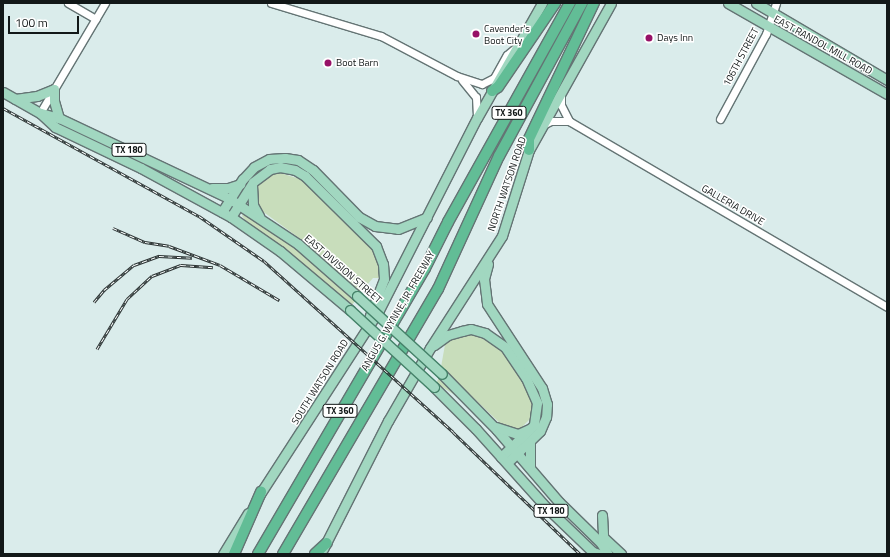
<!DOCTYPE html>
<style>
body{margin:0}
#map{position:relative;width:890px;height:557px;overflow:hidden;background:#daeceb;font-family:"Titillium Web",sans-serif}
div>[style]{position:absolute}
.green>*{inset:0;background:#c8ddbb}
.roads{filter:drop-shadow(1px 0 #647474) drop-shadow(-1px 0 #647474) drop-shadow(0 1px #647474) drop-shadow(0 -1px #647474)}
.minor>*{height:7px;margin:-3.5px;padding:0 3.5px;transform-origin:3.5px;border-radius:3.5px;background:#fff}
.major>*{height:9px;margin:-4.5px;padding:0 4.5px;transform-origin:4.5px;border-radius:4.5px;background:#a1d7c0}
.highway>*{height:10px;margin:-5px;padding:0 5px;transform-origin:5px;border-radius:5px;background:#62bd96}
.rail>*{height:3px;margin-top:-1.5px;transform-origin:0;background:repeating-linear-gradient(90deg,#fff 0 4.5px,#2b3232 0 9px);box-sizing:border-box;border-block:1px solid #2b3232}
.bridges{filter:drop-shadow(1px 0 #46836a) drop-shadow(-1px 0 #46836a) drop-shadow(0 1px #46836a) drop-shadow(0 -1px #46836a)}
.major-bridge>*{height:9px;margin:-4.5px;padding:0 4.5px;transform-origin:4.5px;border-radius:4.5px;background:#a1d7c0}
.dots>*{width:11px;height:11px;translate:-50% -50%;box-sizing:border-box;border:2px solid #fff;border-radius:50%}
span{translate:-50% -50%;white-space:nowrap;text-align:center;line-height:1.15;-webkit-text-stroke:3px #fff;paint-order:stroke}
.shield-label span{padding:1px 3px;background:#fff;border:1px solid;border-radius:3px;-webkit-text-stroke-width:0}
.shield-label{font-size:9px;color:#121818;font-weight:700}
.poi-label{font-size:10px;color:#121818}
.left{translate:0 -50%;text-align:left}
.street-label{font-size:10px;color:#121818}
.frame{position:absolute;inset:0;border:4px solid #121818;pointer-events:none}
.scale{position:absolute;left:8px;top:16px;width:71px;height:18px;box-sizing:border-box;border:2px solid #121818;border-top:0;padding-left:5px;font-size:12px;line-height:14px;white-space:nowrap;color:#121818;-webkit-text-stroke:3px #fff;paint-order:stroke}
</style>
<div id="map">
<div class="green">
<div style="clip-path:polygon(277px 172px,300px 179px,371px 246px,377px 258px,380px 278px,373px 278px,360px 293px,306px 243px,258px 208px,254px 194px,257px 185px)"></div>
<div style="clip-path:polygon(243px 214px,286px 241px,326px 273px,355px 301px,352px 305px,291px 253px,247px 222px,242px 216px)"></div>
<div style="clip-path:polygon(462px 333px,475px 333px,498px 343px,516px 369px,533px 405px,530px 419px,520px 429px,503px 426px,441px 367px,446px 339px)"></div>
<div style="clip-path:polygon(439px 378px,464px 401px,436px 383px)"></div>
</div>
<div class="roads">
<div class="minor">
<div style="left:68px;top:3px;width:32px;rotate:30deg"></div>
<div style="left:271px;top:3px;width:115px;rotate:16.7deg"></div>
<div style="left:381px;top:36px;width:86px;rotate:27.8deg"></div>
<div style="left:457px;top:76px;width:26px;rotate:18deg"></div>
<div style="left:482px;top:84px;width:13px;rotate:-27deg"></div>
<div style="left:494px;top:78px;width:26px;rotate:-61deg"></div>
<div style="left:507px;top:55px;width:11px;rotate:-41deg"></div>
<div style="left:462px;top:80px;width:22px;rotate:51deg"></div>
<div style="left:476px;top:97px;width:20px;rotate:87deg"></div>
<div style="left:561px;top:94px;width:11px;rotate:90deg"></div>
<div style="left:561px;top:105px;width:18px;rotate:63deg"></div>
<div style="left:40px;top:113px;width:128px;rotate:-59.4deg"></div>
<div style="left:720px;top:119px;width:97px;rotate:-61.6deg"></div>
<div style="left:766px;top:34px;width:33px;rotate:-72deg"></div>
<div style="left:543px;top:125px;width:9px;rotate:-27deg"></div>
<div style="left:551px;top:121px;width:18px"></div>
<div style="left:569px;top:121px;width:368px;rotate:30.3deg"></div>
</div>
<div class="major">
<div style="left:728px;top:3px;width:183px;rotate:29.8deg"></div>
<div style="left:756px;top:3px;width:152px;rotate:30.4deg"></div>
<div style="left:3px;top:92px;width:43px;rotate:29.6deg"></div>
<div style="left:40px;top:113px;width:21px;rotate:43deg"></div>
<div style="left:55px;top:127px;width:95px;rotate:25.5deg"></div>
<div style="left:141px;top:168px;width:102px;rotate:28.6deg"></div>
<div style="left:231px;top:217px;width:60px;rotate:34.8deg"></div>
<div style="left:280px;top:251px;width:92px;rotate:40.1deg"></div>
<div style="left:15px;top:99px;width:22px;rotate:-8deg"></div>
<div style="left:37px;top:96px;width:18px;rotate:-22deg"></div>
<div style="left:54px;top:89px;width:12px;rotate:90deg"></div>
<div style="left:54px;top:101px;width:18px;rotate:74deg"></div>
<div style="left:41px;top:113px;width:19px;rotate:16deg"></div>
<div style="left:59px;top:118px;width:189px;rotate:25.3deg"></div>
<div style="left:230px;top:199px;width:82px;rotate:33.5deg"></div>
<div style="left:298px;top:244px;width:79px;rotate:41.4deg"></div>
<div style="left:252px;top:185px;width:20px;rotate:87deg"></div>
<div style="left:253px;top:205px;width:13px;rotate:61deg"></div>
<div style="left:212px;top:188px;width:16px"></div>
<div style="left:228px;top:188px;width:13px;rotate:-18deg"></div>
<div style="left:222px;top:212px;width:39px;rotate:-58deg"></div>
<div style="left:243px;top:179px;width:16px;rotate:-47deg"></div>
<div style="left:254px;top:167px;width:17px;rotate:-28deg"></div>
<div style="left:269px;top:159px;width:16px;rotate:-4deg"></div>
<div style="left:285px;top:158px;width:13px;rotate:9deg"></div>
<div style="left:298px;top:160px;width:18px;rotate:34deg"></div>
<div style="left:313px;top:170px;width:66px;rotate:45.6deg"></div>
<div style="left:359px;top:217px;width:18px;rotate:29deg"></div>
<div style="left:375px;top:226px;width:23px;rotate:7deg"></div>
<div style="left:398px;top:229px;width:31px;rotate:-22deg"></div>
<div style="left:231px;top:217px;width:41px;rotate:-57.8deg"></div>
<div style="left:253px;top:182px;width:21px;rotate:-37deg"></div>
<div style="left:270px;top:169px;width:10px;rotate:-11deg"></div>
<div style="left:280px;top:167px;width:15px;rotate:11deg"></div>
<div style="left:295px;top:170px;width:12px;rotate:31deg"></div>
<div style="left:305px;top:176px;width:100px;rotate:44.6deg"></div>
<div style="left:376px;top:246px;width:19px;rotate:69deg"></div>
<div style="left:383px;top:264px;width:15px;rotate:86deg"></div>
<div style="left:384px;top:279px;width:40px;rotate:111deg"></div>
<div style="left:488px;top:264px;width:16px;rotate:105deg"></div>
<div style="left:484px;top:279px;width:25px;rotate:83deg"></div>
<div style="left:487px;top:304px;width:100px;rotate:56.8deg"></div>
<div style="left:542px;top:388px;width:17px;rotate:73deg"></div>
<div style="left:547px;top:404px;width:13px;rotate:94deg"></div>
<div style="left:546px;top:417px;width:15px;rotate:113deg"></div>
<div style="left:540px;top:431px;width:46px;rotate:135.9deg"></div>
<div style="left:434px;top:345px;width:17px;rotate:-36deg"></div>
<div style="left:448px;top:335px;width:15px;rotate:-16deg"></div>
<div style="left:462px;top:331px;width:9px;rotate:-13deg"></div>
<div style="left:471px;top:329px;width:15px;rotate:16deg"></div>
<div style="left:485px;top:333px;width:24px;rotate:35deg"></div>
<div style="left:505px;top:347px;width:37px;rotate:56deg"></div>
<div style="left:526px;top:378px;width:27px;rotate:66deg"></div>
<div style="left:537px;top:403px;width:22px;rotate:98deg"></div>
<div style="left:534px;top:425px;width:46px;rotate:135.9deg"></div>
<div style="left:442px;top:374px;width:78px;rotate:45.5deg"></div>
<div style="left:497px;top:430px;width:95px;rotate:49.3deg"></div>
<div style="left:559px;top:502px;width:59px;rotate:44.3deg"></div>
<div style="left:601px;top:543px;width:13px;rotate:58deg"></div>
<div style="left:434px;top:387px;width:59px;rotate:45deg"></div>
<div style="left:476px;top:429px;width:105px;rotate:48.1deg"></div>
<div style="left:546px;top:507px;width:65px;rotate:43.8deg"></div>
<div style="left:593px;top:552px;width:6px;rotate:18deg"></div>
<div style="left:496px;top:427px;width:23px;rotate:18deg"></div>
<div style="left:518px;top:434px;width:12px;rotate:-24deg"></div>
<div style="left:530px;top:442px;width:26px;rotate:90deg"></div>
<div style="left:258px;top:497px;width:223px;rotate:-57.1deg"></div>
<div style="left:379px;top:310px;width:216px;rotate:-63deg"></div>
<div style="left:477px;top:118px;width:132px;rotate:-60.5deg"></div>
<div style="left:602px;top:515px;width:22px;rotate:87deg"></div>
<div style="left:603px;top:537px;width:25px;rotate:43deg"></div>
<div style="left:323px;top:549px;width:144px;rotate:-63.1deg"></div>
<div style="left:388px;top:421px;width:84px;rotate:-60.1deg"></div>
<div style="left:430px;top:348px;width:133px;rotate:-57.3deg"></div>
<div style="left:502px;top:236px;width:90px;rotate:-72.6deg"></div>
<div style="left:529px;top:150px;width:168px;rotate:-60.8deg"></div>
<div style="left:223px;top:554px;width:48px;rotate:-58.6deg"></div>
</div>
<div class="highway">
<div style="left:492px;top:91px;width:7px;rotate:-34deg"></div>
<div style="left:498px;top:87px;width:102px;rotate:-55.8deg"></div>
<div style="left:529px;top:150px;width:11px;rotate:-90deg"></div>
<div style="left:529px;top:139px;width:151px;rotate:-64.5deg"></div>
<div style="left:234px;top:554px;width:68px;rotate:-66.5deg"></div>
<div style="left:258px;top:554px;width:331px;rotate:-59.7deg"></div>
<div style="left:425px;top:268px;width:51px;rotate:-63.4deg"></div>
<div style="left:448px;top:222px;width:251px;rotate:-60.9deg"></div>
<div style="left:283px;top:554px;width:307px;rotate:-59.7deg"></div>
<div style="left:438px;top:289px;width:146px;rotate:-65.4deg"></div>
<div style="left:499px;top:156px;width:174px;rotate:-61.5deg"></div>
<div style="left:315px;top:554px;width:16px;rotate:-43deg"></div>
</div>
</div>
<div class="rail">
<div style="left:3px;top:108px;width:224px;rotate:28.9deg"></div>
<div style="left:199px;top:216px;width:79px;rotate:34.7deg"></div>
<div style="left:264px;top:261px;width:255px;rotate:42.1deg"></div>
<div style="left:453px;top:432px;width:176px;rotate:43.8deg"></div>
<div style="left:113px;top:228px;width:35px;rotate:24deg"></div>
<div style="left:145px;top:242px;width:24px;rotate:9deg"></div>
<div style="left:169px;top:246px;width:54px;rotate:20.4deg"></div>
<div style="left:220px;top:265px;width:69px;rotate:30.7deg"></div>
<div style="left:94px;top:302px;width:16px;rotate:-50deg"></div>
<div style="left:104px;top:290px;width:39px;rotate:-40deg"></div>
<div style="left:134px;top:265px;width:27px;rotate:-20deg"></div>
<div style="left:159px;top:256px;width:33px;rotate:3deg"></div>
<div style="left:97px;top:349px;width:58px;rotate:-59deg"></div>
<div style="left:127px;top:299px;width:34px;rotate:-43deg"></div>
<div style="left:152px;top:276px;width:31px;rotate:-21deg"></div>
<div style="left:181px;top:265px;width:32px;rotate:4deg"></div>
</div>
<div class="bridges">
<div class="major-bridge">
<div style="left:357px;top:296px;width:115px;rotate:42.5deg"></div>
<div style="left:350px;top:310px;width:114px;rotate:42.5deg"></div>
</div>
</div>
<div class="dots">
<div style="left:476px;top:34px;background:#971167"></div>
<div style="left:649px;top:38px;background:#971167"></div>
<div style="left:328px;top:63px;background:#971167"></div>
</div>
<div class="shield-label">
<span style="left:509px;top:113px">TX 360</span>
<span style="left:129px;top:150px">TX 180</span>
<span style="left:340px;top:411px">TX 360</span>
<span style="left:551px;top:511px">TX 180</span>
</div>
<div class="poi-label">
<span class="left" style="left:484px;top:34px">Cavender's<br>Boot City</span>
<span class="left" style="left:657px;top:38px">Days Inn</span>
<span class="left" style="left:336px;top:63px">Boot Barn</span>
</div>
<div class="street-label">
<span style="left:823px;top:45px;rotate:29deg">EAST RANDOL MILL ROAD</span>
<span style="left:741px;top:57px;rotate:-62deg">106TH STREET</span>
<span style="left:507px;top:184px;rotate:-71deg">NORTH WATSON ROAD</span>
<span style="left:733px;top:205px;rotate:30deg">GALLERIA DRIVE</span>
<span style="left:343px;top:269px;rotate:41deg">EAST DIVISION STREET</span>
<span style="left:398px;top:311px;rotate:-60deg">ANGUS G. WYNNE, JR. FREEWAY</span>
<span style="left:320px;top:382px;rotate:-58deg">SOUTH WATSON ROAD</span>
</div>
<div class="frame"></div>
<div class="scale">100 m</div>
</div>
